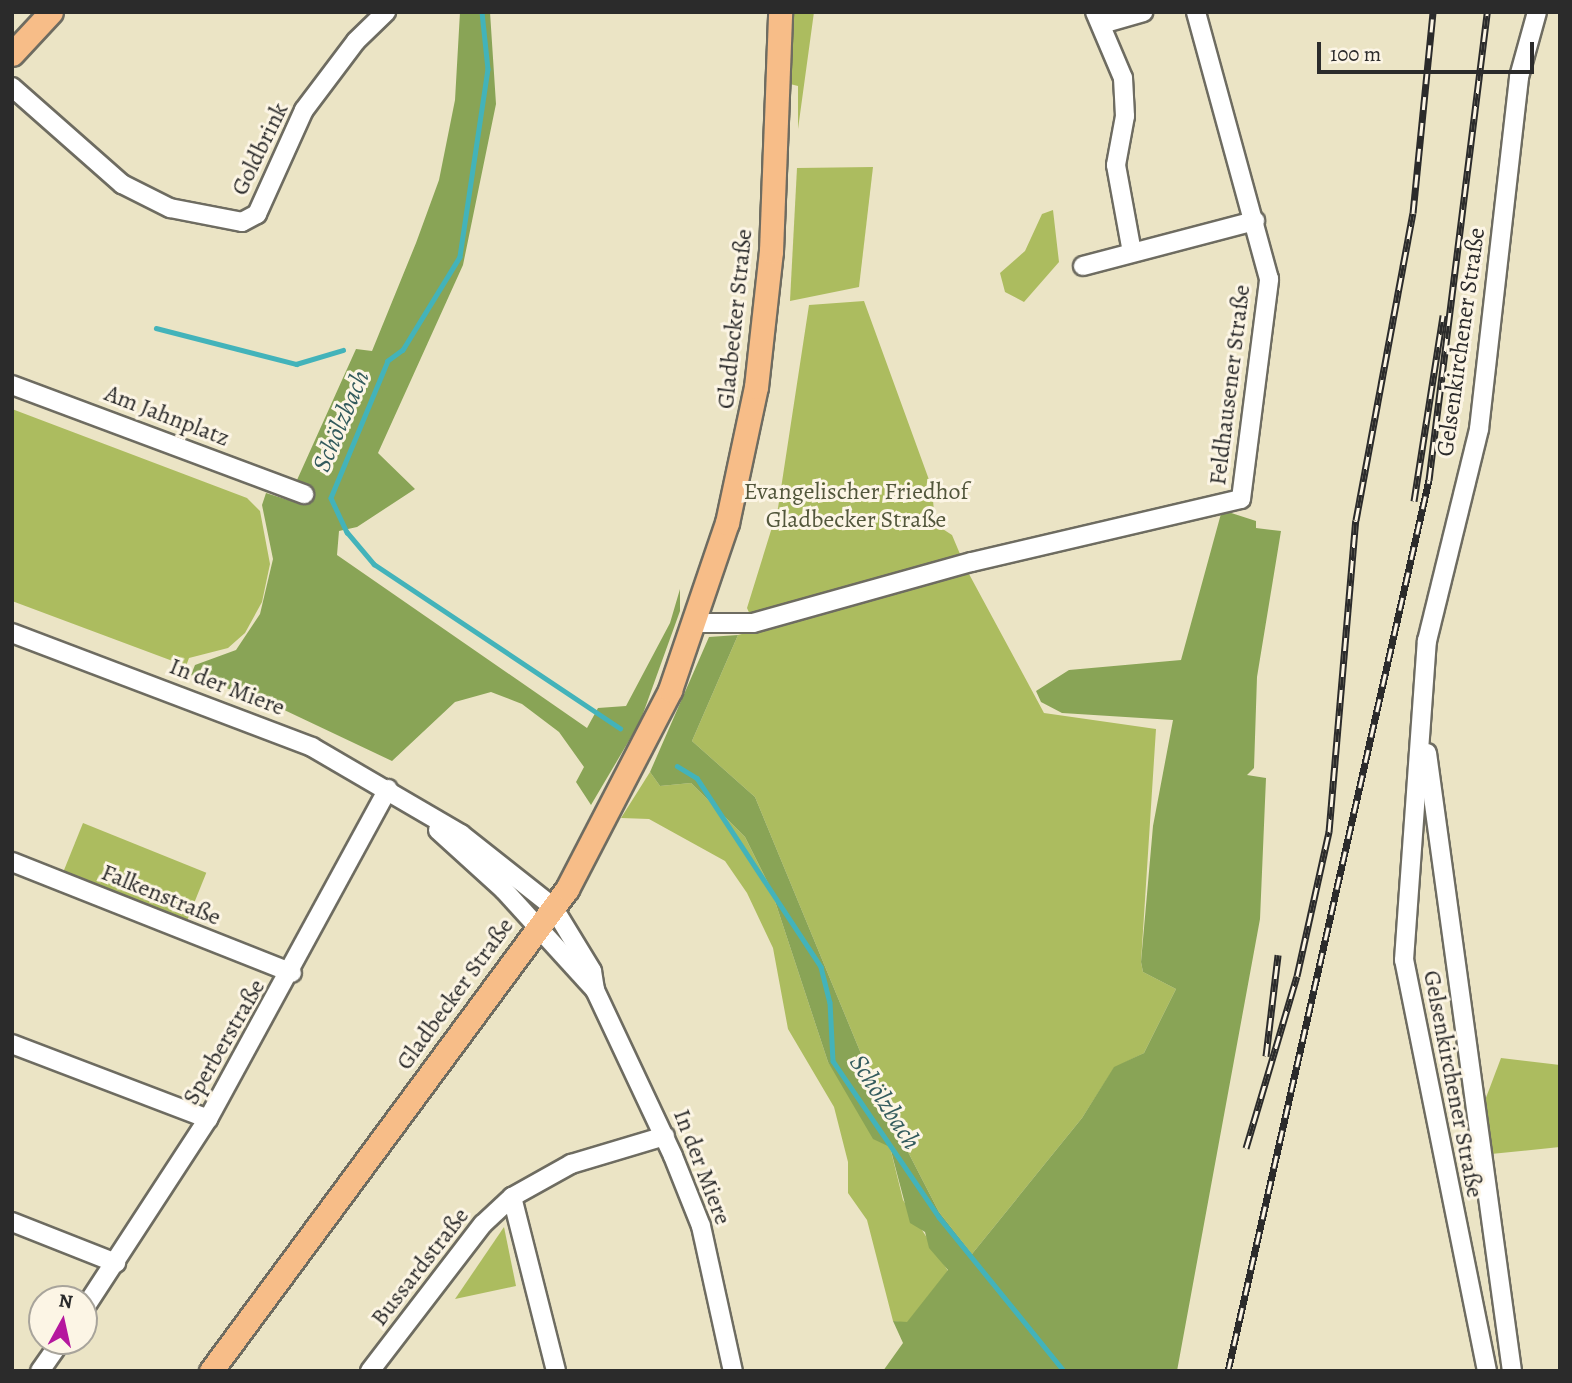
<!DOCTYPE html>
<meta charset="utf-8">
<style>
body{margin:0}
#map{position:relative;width:1572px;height:1383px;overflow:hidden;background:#ebe4c5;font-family:Alegreya,serif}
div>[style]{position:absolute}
.green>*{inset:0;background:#acbc5f;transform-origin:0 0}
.forest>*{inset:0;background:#89a456}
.stream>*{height:4.5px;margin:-2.25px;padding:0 2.25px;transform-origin:2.25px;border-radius:2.25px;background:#43b3ba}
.roads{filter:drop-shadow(2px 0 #6e6c61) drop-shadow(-2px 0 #6e6c61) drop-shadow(0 2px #6e6c61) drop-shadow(0 -2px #6e6c61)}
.minor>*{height:18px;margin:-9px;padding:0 9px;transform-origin:9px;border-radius:9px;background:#fff}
.major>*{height:23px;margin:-11.5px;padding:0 11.5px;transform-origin:11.5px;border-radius:11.5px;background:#f7bd88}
.rail>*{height:7px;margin-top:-3.5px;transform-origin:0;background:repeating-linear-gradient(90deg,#fcf5e5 0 13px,#2b2b2b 0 26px);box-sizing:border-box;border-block:2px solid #2b2b2b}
span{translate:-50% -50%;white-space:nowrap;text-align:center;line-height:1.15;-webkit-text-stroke:6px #fcf5e5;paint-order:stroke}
.street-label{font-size:24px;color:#2b2b2b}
.park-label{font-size:24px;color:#52563b}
.water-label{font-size:26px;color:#335b5d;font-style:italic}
.frame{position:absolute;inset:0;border:14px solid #2b2b2b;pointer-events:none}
.north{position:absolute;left:28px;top:1285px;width:70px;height:70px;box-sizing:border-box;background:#fcf5e5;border:2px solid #a8a49b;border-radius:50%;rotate:8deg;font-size:19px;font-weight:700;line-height:28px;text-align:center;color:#2b2b2b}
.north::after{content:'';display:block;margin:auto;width:24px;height:32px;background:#b5179e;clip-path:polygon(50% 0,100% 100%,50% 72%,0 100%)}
.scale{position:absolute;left:1317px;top:42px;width:217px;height:32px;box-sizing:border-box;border:4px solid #2b2b2b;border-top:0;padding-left:9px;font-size:21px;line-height:24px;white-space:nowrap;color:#2b2b2b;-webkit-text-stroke:5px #fcf5e5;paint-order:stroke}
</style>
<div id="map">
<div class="green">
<div style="clip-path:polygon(793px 12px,814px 12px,798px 129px,798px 86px,790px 84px)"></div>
<div style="clip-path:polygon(873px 167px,859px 287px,790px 301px,797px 168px)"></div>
<div style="clip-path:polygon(1053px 210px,1059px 262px,1024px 302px,1005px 292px,1000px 273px,1025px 251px,1042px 214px)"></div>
<div style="clip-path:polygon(864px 301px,932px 488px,935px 524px,952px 535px,960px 554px,751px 617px,747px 608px,778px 508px,809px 305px)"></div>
<div style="clip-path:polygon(12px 409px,247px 498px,260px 511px,270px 564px,262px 602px,245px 633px,228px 648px,189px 658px,186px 666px,12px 601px)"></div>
<div style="clip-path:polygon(969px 574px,1044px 713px,1156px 729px,1141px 962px,1143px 972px,1176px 989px,1144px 1053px,1114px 1068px,1082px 1118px,972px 1254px,939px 1212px,876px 1090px,755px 797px,692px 741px,738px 635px)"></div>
<div style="clip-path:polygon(650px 772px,660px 786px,691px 783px,745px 837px,771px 889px,828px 1062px,890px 1147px,903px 1200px,948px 1271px,907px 1323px,893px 1321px,867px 1220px,848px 1193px,848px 1162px,834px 1107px,788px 1029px,773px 948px,747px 893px,725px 861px,649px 819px,621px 818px)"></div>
<div style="left:83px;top:823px;width:133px;height:53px;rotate:22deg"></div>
<div style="clip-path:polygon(1501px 1058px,1560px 1065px,1560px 1147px,1491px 1154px,1484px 1103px)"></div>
<div style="clip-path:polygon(504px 1227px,516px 1286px,455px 1299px)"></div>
</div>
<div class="forest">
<div style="clip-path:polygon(460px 12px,490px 12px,496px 104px,463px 265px,378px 453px,415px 489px,357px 527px,339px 531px,337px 555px,587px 728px,598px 708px,626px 706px,670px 623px,680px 589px,680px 611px,640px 722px,591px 805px,576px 782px,584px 767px,559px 732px,522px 704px,491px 692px,455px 702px,392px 761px,280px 708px,191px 675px,195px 665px,236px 650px,260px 614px,273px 559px,262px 505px,266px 493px,288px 500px,356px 349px,372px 351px,416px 243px,439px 180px,455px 100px)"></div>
<div style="clip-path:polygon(1222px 510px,1256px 521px,1256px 528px,1281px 531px,1257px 677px,1254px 768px,1247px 775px,1266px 778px,1260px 919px,1177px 1371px,883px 1371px,903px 1343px,893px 1321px,907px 1322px,948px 1270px,929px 1248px,925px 1232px,910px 1223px,890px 1147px,873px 1139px,828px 1062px,771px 889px,745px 837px,691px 783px,660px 786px,650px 772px,709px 637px,738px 635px,692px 741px,755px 797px,876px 1090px,939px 1212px,972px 1254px,1082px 1118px,1114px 1067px,1144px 1053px,1176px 989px,1143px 972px,1141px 962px,1153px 826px,1173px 720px,1062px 713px,1041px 702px,1036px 691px,1069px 670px,1181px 660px)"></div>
</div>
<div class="stream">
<div style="left:482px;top:12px;width:57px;rotate:84deg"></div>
<div style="left:488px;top:69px;width:190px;rotate:98.5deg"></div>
<div style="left:460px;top:257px;width:109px;rotate:121.5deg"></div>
<div style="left:403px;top:350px;width:19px;rotate:144deg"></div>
<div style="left:388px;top:361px;width:148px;rotate:112.6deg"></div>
<div style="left:331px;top:498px;width:38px;rotate:65deg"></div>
<div style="left:347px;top:532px;width:42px;rotate:49.8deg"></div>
<div style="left:374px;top:564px;width:296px;rotate:33.7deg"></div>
<div style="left:156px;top:328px;width:145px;rotate:14.4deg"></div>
<div style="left:296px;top:364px;width:49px;rotate:-16.6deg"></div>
<div style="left:677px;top:766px;width:23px;rotate:31deg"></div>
<div style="left:697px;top:778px;width:226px;rotate:56.7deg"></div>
<div style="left:821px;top:967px;width:36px;rotate:76deg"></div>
<div style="left:830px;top:1002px;width:59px;rotate:87.1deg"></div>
<div style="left:833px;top:1061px;width:189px;rotate:55.8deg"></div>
<div style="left:939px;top:1217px;width:198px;rotate:50.9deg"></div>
</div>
<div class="roads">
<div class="minor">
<div style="left:1095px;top:12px;width:72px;rotate:67deg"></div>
<div style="left:1123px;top:78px;width:38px;rotate:87deg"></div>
<div style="left:1125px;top:116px;width:50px;rotate:100.4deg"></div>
<div style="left:1116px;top:165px;width:88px;rotate:79.6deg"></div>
<div style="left:1105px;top:23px;width:40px;rotate:-16deg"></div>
<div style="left:12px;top:87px;width:147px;rotate:41.4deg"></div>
<div style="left:122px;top:184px;width:54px;rotate:26.6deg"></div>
<div style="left:170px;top:208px;width:73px;rotate:11deg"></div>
<div style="left:242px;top:222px;width:17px;rotate:-28deg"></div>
<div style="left:257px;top:214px;width:114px;rotate:-65.7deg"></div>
<div style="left:304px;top:110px;width:86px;rotate:-53deg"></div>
<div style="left:356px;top:41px;width:42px;rotate:-44deg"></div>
<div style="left:1083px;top:266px;width:178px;rotate:-14.7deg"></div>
<div style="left:12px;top:385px;width:312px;rotate:20.5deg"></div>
<div style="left:696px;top:623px;width:57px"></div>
<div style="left:753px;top:623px;width:227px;rotate:-15.6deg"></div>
<div style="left:972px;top:562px;width:276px;rotate:-13.2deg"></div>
<div style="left:1241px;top:499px;width:222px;rotate:-82.7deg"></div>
<div style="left:1269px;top:279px;width:277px;rotate:-105.3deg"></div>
<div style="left:12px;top:633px;width:321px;rotate:20.8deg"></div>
<div style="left:312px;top:747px;width:173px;rotate:30.3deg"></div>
<div style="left:461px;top:834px;width:117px;rotate:38.4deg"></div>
<div style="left:553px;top:907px;width:75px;rotate:58.6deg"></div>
<div style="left:592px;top:971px;width:19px;rotate:81deg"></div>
<div style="left:595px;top:990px;width:183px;rotate:64.8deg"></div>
<div style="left:673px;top:1156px;width:75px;rotate:68.2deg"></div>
<div style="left:701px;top:1226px;width:148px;rotate:77.6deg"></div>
<div style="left:1427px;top:753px;width:624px;rotate:82.17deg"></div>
<div style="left:438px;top:830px;width:89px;rotate:42.3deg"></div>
<div style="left:504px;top:890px;width:135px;rotate:47.7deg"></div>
<div style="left:12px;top:862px;width:301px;rotate:21.6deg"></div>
<div style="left:12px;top:1044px;width:210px;rotate:20.9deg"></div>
<div style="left:512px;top:1197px;width:179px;rotate:75.8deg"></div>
<div style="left:12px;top:1222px;width:112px;rotate:21.5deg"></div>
<div style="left:84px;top:1309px;width:227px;rotate:-56.9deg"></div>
<div style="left:208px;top:1119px;width:376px;rotate:-61.4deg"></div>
<div style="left:40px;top:1371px;width:37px;rotate:-55deg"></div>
<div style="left:370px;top:1371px;width:185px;rotate:-52.5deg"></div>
<div style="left:483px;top:1224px;width:40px;rotate:-43deg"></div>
<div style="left:512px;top:1197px;width:68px;rotate:-29.2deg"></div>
<div style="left:571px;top:1164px;width:98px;rotate:-16.6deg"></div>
<div style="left:1487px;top:1371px;width:419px;rotate:-101.4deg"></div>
<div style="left:1404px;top:960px;width:320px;rotate:-85.9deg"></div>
<div style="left:1427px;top:641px;width:218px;rotate:-76.2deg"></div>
<div style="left:1479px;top:429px;width:354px;rotate:-83.5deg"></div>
<div style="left:1519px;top:77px;width:67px;rotate:-74.5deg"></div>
</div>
<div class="major">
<div style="left:12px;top:54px;width:57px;rotate:-47.1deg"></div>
<div style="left:211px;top:1371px;width:599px;rotate:-53.55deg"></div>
<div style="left:567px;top:889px;width:224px;rotate:-62.6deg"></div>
<div style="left:670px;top:690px;width:176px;rotate:-71.2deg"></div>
<div style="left:727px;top:523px;width:139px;rotate:-78deg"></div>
<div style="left:756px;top:387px;width:137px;rotate:-83.7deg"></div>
<div style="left:771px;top:251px;width:239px;rotate:-87.8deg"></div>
</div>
</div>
<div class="rail">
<div style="left:1414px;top:501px;width:188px;rotate:-81.1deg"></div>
<div style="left:1266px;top:1056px;width:102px;rotate:-83.2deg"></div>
<div style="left:1246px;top:1148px;width:179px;rotate:-73.5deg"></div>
<div style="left:1297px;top:976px;width:148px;rotate:-77.5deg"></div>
<div style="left:1329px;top:832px;width:313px;rotate:-85.1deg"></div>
<div style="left:1356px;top:520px;width:312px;rotate:-79.5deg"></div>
<div style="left:1413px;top:213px;width:202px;rotate:-84.3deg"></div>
<div style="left:1228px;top:1371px;width:913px;rotate:-77.29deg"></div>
<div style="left:1429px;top:480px;width:472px;rotate:-82.9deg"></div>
</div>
<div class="street-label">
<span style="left:260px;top:149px;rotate:-64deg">Goldbrink</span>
<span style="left:735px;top:319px;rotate:-84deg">Gladbecker Straße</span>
<span style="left:1461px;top:342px;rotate:-82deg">Gelsenkirchener Straße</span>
<span style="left:1230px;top:385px;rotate:-83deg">Feldhausener Straße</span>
<span style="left:167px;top:416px;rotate:21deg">Am Jahnplatz</span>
<span style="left:227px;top:687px;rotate:21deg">In der Miere</span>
<span style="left:161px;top:895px;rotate:22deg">Falkenstraße</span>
<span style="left:455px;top:994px;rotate:-54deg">Gladbecker Straße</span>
<span style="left:224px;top:1042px;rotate:-60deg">Sperberstraße</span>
<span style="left:1453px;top:1084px;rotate:79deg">Gelsenkirchener Straße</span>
<span style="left:702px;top:1167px;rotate:69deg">In der Miere</span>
<span style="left:420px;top:1267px;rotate:-52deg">Bussardstraße</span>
</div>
<div class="park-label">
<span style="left:856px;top:506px">Evangelischer Friedhof<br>Gladbecker Straße</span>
</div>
<div class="water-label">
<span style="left:341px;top:421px;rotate:-67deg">Schölzbach</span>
<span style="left:885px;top:1102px;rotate:57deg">Schölzbach</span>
</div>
<div class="frame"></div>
<div class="north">N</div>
<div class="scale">100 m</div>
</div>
